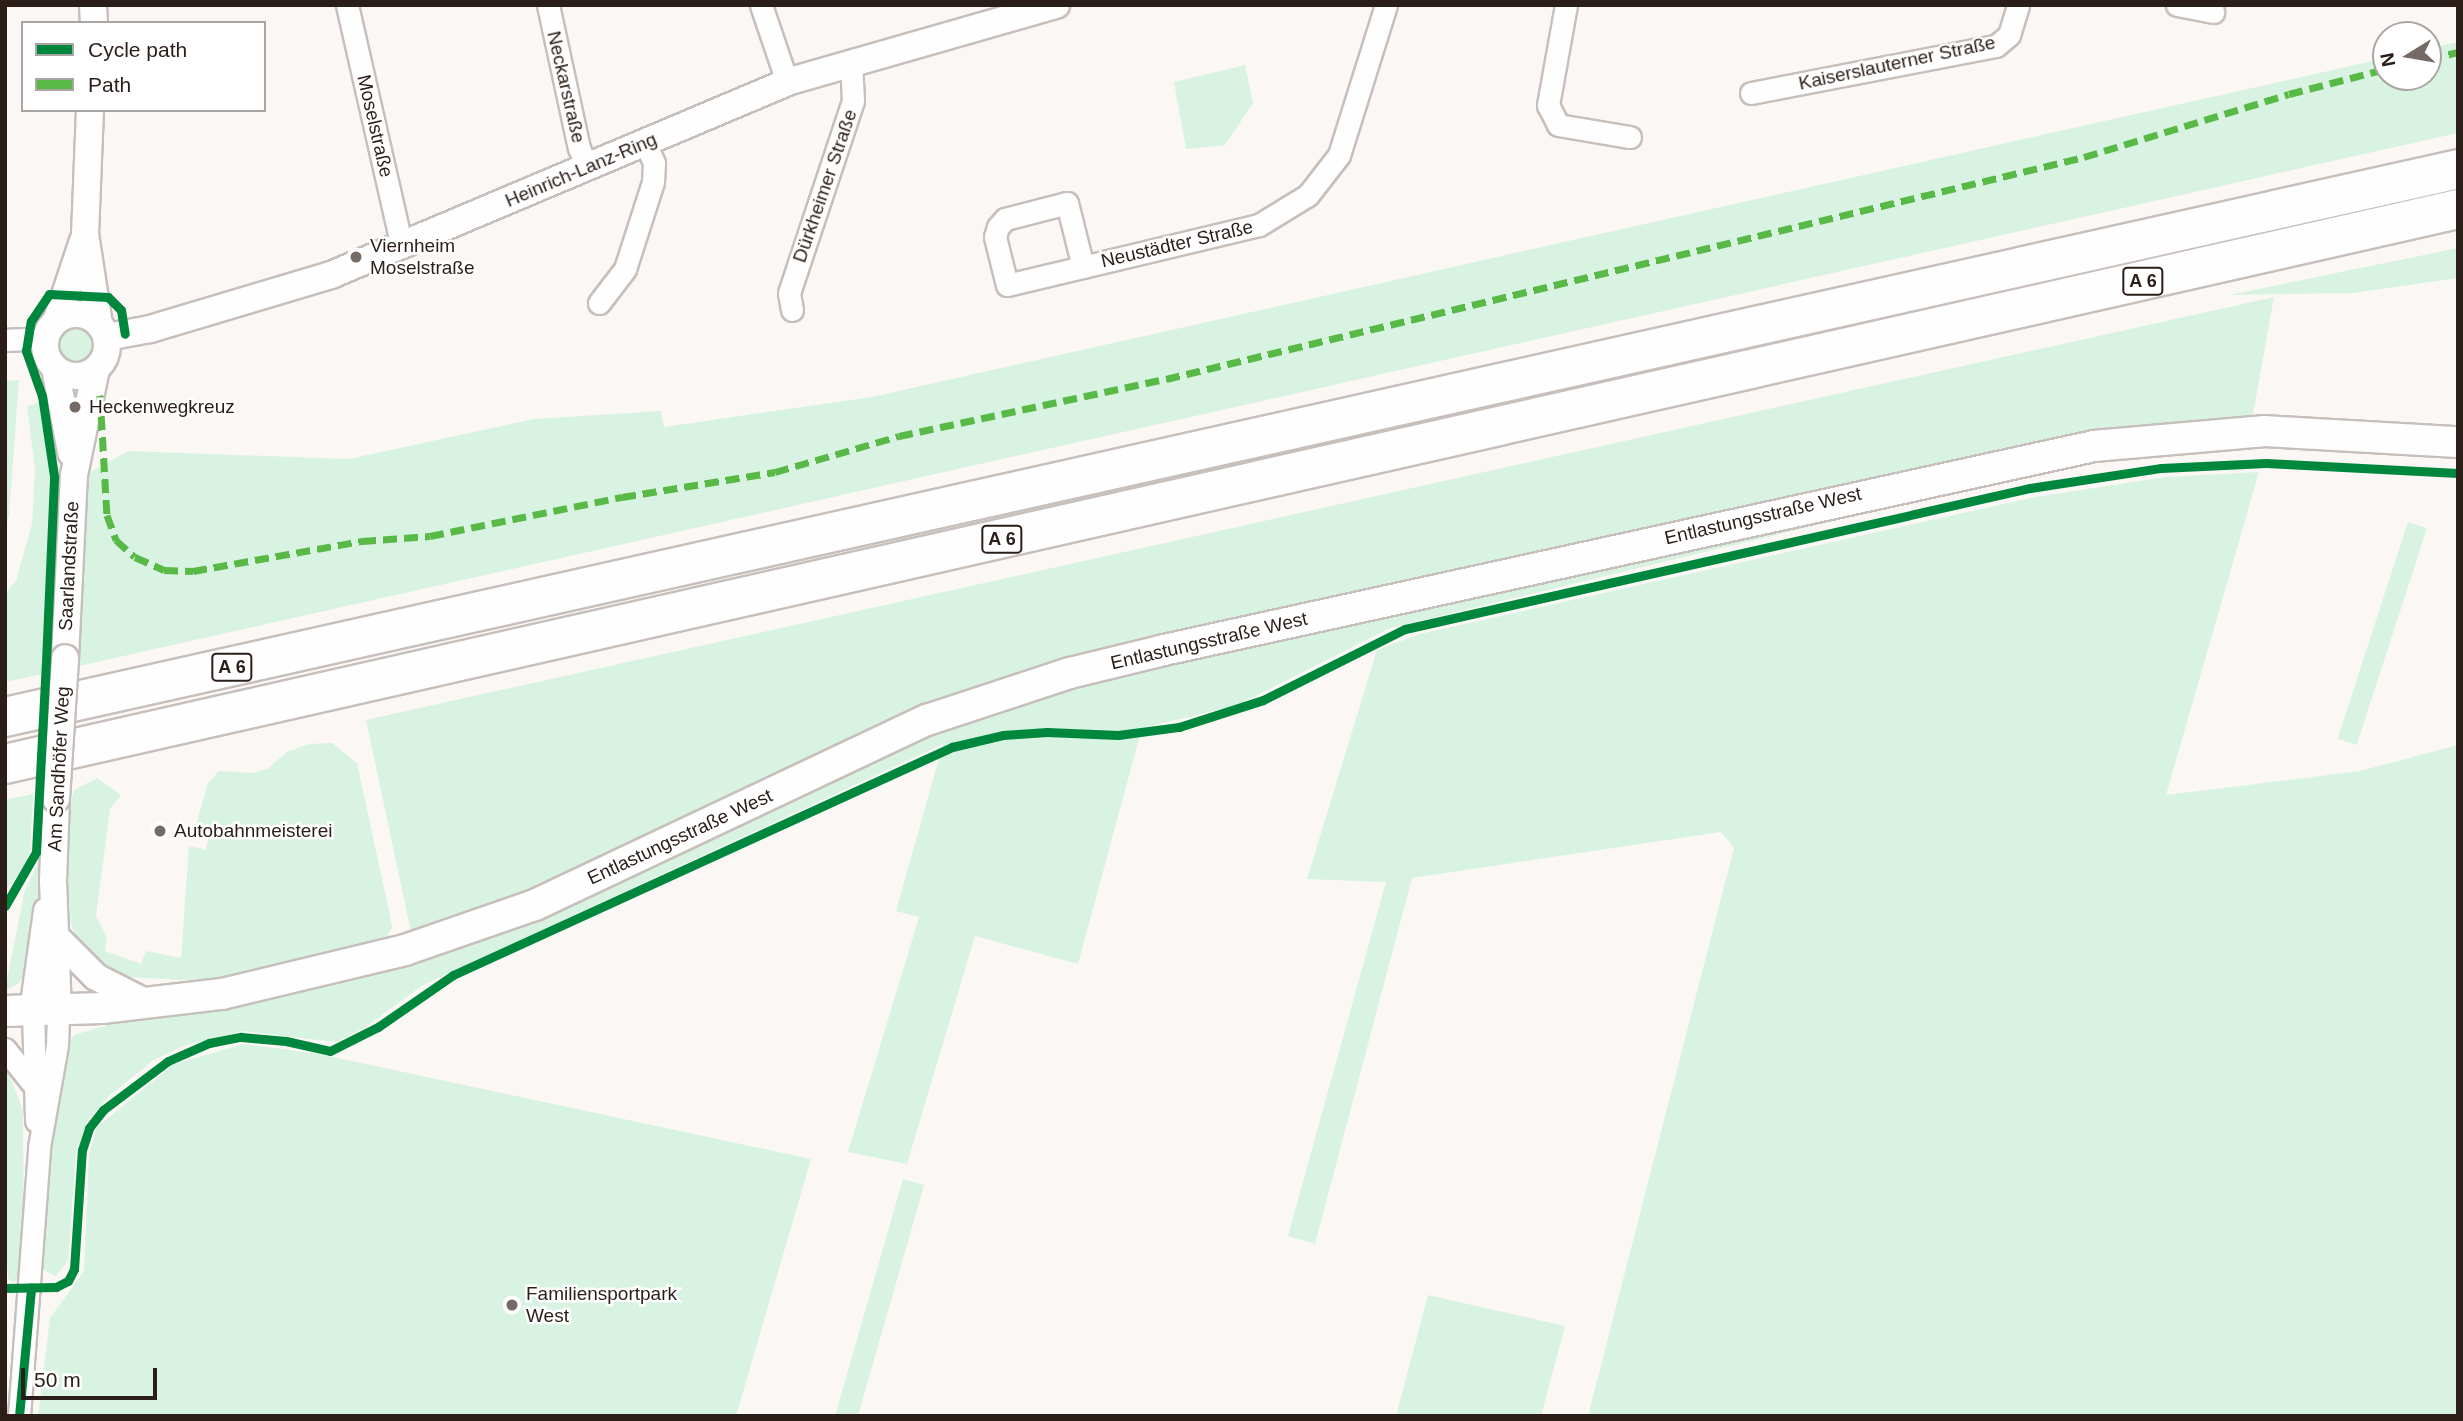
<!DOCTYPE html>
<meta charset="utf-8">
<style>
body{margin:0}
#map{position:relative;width:2463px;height:1421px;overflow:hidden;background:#fbf7f5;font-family:Arial,sans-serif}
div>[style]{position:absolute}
.green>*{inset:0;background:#d8f3e1;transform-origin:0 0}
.round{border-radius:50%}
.roads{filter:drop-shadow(2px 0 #c7bfbb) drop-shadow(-2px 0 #c7bfbb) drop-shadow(0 2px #c7bfbb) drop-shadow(0 -2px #c7bfbb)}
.minor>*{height:21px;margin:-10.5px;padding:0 10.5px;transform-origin:10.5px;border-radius:10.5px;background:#fefefe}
.tertiary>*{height:26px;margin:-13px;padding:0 13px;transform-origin:13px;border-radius:13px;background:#fefefe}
.tertiary>.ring{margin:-13px;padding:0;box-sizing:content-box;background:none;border:26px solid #fefefe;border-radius:50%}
.secondary>*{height:30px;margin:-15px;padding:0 15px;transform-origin:15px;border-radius:15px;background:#fefefe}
.motorway>*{height:38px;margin:-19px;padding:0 19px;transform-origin:19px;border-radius:19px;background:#fefefe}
.bridges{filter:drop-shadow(2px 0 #c7bfbb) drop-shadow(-2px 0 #c7bfbb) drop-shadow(0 2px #c7bfbb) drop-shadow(0 -2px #c7bfbb)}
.tertiary-bridge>*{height:26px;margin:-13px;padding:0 13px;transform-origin:13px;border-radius:13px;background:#fefefe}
.quiet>*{height:7px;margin-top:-3.5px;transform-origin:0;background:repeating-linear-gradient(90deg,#58b947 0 14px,transparent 0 21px)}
.cycleway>*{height:9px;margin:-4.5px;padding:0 4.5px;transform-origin:4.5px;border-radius:4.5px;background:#00873e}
.dots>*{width:19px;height:19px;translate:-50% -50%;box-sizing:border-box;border:4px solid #fff;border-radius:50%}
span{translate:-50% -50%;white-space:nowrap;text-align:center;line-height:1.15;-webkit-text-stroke:5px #fff;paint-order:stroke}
.shield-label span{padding:2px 5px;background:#fff;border:2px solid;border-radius:5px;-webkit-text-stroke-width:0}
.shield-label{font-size:18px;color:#2b1e19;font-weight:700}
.street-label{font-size:19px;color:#2b1e19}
.poi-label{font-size:19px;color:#2b1e19}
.left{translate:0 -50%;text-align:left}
.frame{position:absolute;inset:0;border:7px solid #2b1e19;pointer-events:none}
.legend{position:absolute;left:21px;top:21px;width:245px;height:91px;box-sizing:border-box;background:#fff;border:2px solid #aaa5a3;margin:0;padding:9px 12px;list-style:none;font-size:21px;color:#2b1e19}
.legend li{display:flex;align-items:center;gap:14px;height:35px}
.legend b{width:35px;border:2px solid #aaa5a3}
.north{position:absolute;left:2372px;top:21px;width:70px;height:70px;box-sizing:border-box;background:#fff;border:2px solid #aaa5a3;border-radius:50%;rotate:259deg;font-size:19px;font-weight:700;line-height:28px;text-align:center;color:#2b1e19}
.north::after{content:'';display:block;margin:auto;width:24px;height:32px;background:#746a66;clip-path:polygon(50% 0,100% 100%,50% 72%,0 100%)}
.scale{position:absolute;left:21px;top:1368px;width:136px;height:32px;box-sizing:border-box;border:4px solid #2b1e19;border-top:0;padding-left:9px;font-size:21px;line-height:24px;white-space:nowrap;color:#2b1e19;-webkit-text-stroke:5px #fff;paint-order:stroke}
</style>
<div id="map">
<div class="green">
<div style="clip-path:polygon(2458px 42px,2458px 133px,79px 666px,89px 473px,128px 451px,349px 459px,534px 419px,661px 411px,664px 427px,872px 397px,2386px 58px,2386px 77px,2428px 77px,2428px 48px)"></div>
<div style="clip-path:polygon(1245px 65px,1253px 103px,1225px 145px,1186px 149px,1174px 82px)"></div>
<div style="clip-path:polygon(2458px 248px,2458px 278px,2353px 293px,2229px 295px)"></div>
<div style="clip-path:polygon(2274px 297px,2252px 420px,1390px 628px,1238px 705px,1142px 728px,1078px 964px,975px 936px,907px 1164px,848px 1152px,919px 917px,896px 911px,943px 744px,423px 985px,364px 1028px,336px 1042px,242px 1031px,183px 1046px,154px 1060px,109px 1096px,88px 1120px,76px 1152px,68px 1261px,56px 1276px,42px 1269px,53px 1114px,61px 1055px,74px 1035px,118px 1022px,270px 1000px,417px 960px,366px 720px)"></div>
<div class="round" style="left:55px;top:324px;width:42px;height:42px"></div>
<div style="clip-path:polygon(19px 380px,9px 516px,5px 531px,5px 381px)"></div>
<div style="clip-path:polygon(39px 403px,50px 472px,42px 674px,5px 682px,5px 594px,16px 581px,32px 524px,35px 470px,27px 406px)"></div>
<div style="clip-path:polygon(2259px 472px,2166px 795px,2360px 771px,2458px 745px,2458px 1416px,1588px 1416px,1734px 848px,1721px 832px,1412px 878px,1315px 1244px,1288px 1236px,1386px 882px,1307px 879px,1377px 650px,1420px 634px,2035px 497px,2165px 477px)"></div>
<div style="left:2408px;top:522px;width:20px;height:228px;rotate:18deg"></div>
<div style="clip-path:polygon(332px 743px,357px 763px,389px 911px,392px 928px,383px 943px,213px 979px,185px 980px,125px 977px,97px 966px,78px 944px,71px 924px,67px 882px,68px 814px,74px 790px,97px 778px,121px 795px,110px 809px,96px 916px,107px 938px,105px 951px,141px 964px,146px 951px,181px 958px,189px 846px,206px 850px,210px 830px,196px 825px,208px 783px,219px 771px,254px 773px,267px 769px,287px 752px,309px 744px)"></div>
<div style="clip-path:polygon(33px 794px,30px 851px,21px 872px,5px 890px,5px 800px)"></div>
<div style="clip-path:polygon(42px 839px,39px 906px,26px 971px,19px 983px,5px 991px,24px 893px,39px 861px)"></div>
<div style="clip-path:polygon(244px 1044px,319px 1054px,811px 1159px,736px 1416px,38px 1416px,50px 1318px,84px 1271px,89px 1154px,97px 1127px,174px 1064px)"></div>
<div style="clip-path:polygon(5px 1064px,23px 1110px,24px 1273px,20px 1281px,12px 1282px,8px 1278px,5px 1218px)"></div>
<div style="left:903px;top:1179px;width:22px;height:245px;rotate:16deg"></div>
<div style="clip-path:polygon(1428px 1295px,1565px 1326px,1541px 1416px,1396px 1416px)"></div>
</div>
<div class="roads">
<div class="minor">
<div style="left:347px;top:5px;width:248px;rotate:77.2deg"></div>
<div style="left:548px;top:5px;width:146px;rotate:77.8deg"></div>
<div style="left:579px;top:148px;width:21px;rotate:67deg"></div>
<div style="left:761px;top:5px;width:81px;rotate:71.3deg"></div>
<div style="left:1566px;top:5px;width:102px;rotate:100.2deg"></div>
<div style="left:1548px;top:105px;width:22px;rotate:63deg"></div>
<div style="left:1558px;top:125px;width:73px;rotate:9.5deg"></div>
<div style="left:2177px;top:5px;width:37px;rotate:11deg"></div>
<div style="left:1751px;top:93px;width:249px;rotate:-10.9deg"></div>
<div style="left:1996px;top:46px;width:17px;rotate:-40deg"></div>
<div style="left:2009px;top:35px;width:31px;rotate:-73deg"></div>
<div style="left:1083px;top:267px;width:66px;rotate:-104deg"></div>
<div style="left:1067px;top:203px;width:64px;rotate:165.5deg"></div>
<div style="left:1005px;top:219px;width:11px;rotate:131deg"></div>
<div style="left:998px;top:227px;width:10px;rotate:107deg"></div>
<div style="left:995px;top:237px;width:49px;rotate:76deg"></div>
<div style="left:1007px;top:285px;width:259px;rotate:-13.4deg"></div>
<div style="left:1259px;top:225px;width:57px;rotate:-31.5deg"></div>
<div style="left:1308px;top:195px;width:51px;rotate:-52.2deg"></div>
<div style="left:1339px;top:155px;width:157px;rotate:-72.6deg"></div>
<div style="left:599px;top:303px;width:43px;rotate:-52.6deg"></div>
<div style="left:625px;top:269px;width:91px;rotate:-72.2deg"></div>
<div style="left:653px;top:182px;width:19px;rotate:-87deg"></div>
<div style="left:654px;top:163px;width:23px;rotate:-113deg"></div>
<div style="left:792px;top:310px;width:17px;rotate:-100deg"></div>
<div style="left:789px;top:293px;width:202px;rotate:-71.6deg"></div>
<div style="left:853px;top:101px;width:40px;rotate:-92.9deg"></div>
<div style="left:5px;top:340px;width:40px;rotate:-2.9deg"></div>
<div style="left:33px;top:1011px;width:110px;rotate:88.4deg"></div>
<div style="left:5px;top:1049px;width:43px;rotate:51.5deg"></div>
<div style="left:19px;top:1416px;width:270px;rotate:-85.7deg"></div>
<div style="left:39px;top:1147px;width:104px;rotate:-80deg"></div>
<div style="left:57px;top:1045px;width:34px;rotate:-88deg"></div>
</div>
<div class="tertiary">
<div style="left:93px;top:5px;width:18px;rotate:87deg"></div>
<div style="left:90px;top:110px;width:124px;rotate:92.3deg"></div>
<div style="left:85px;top:234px;width:91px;rotate:81.2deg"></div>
<div class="ring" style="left:45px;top:314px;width:36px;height:36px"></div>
<div style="left:57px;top:319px;width:82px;rotate:-71.6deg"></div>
<div style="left:107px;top:337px;width:44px;rotate:-10.5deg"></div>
<div style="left:150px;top:329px;width:189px;rotate:-16.6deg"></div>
<div style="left:331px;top:275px;width:495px;rotate:-22.9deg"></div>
<div style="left:787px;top:82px;width:280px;rotate:-16deg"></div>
<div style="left:55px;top:368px;width:86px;rotate:79.2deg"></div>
<div style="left:65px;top:658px;width:183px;rotate:-87.2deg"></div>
<div style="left:74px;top:475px;width:108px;rotate:-78.3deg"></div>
<div style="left:56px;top:799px;width:82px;rotate:92.1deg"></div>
<div style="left:53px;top:881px;width:130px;rotate:87.8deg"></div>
<div style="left:59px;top:940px;width:52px;rotate:45deg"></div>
<div style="left:96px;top:977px;width:59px;rotate:27deg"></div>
<div style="left:33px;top:1011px;width:101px;rotate:-82deg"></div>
</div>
<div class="secondary">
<div style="left:5px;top:1011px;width:97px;rotate:-1.8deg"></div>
<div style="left:102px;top:1008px;width:121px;rotate:-6.7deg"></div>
<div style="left:222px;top:994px;width:188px;rotate:-13.5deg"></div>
<div style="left:405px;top:950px;width:138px;rotate:-19.1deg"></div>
<div style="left:535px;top:905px;width:433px;rotate:-25.3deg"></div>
<div style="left:927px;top:720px;width:151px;rotate:-18.2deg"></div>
<div style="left:1070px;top:673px;width:97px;rotate:-13.7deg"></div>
<div style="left:1164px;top:650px;width:952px;rotate:-12.37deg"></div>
<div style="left:2094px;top:446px;width:172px;rotate:-5deg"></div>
<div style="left:2265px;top:431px;width:193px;rotate:3.3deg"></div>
</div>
<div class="motorway">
<div style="left:5px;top:717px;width:2513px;rotate:-12.59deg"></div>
<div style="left:5px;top:764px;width:2515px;rotate:-12.75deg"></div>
</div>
</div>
<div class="bridges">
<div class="tertiary-bridge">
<div style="left:56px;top:799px;width:141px;rotate:-86.3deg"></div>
</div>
</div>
<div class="quiet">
<div style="left:2428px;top:59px;width:31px;rotate:-13deg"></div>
<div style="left:100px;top:395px;width:120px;rotate:86.7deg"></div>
<div style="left:107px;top:515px;width:27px;rotate:70deg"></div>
<div style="left:116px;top:540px;width:25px;rotate:42deg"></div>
<div style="left:135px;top:557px;width:32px;rotate:24deg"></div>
<div style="left:164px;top:570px;width:29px;rotate:2deg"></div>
<div style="left:193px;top:571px;width:172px;rotate:-10.1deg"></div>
<div style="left:362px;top:541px;width:68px;rotate:-4.2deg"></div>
<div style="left:430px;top:536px;width:196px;rotate:-11.5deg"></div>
<div style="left:622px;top:497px;width:155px;rotate:-9.3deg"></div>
<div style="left:775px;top:472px;width:129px;rotate:-16.2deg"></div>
<div style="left:899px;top:436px;width:273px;rotate:-12.1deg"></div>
<div style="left:1166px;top:379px;width:944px;rotate:-13.59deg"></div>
<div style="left:2084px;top:157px;width:214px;rotate:-17.1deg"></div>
<div style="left:2289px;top:94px;width:100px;rotate:-14.5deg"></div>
</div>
<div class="cycleway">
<div style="left:5px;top:906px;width:62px;rotate:-60.1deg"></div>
<div style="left:36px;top:852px;width:190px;rotate:-87deg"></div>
<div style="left:46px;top:662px;width:186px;rotate:-87.5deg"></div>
<div style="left:54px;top:476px;width:81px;rotate:-98.5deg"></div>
<div style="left:42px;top:396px;width:48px;rotate:-109.6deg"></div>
<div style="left:26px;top:351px;width:30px;rotate:-81deg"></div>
<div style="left:31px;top:321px;width:32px;rotate:-56deg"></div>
<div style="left:49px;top:294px;width:59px;rotate:2.9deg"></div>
<div style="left:108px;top:297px;width:18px;rotate:45deg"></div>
<div style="left:121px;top:310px;width:24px;rotate:81deg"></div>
<div style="left:5px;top:1288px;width:51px;rotate:-1.1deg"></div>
<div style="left:56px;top:1287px;width:13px;rotate:-27deg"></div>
<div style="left:68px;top:1281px;width:13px;rotate:-63deg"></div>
<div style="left:74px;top:1269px;width:119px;rotate:-86.2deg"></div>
<div style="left:82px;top:1150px;width:23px;rotate:-72deg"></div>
<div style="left:89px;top:1128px;width:23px;rotate:-52deg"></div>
<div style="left:103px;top:1110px;width:81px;rotate:-37deg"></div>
<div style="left:168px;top:1061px;width:45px;rotate:-23.7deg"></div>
<div style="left:209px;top:1043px;width:33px;rotate:-11deg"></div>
<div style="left:241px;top:1037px;width:45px;rotate:5.1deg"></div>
<div style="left:286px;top:1041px;width:45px;rotate:12.8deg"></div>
<div style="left:330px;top:1051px;width:54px;rotate:-26.6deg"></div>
<div style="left:378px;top:1027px;width:91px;rotate:-34.7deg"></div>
<div style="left:453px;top:975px;width:549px;rotate:-24.56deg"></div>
<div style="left:952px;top:747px;width:52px;rotate:-13.2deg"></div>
<div style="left:1003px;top:735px;width:44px;rotate:-3.9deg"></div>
<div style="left:1047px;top:732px;width:71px;rotate:2.4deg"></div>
<div style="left:1118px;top:735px;width:62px;rotate:-7.5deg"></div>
<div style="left:1179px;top:727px;width:88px;rotate:-17.8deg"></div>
<div style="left:1263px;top:700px;width:159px;rotate:-26.6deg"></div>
<div style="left:1405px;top:629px;width:641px;rotate:-12.71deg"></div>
<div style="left:2030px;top:488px;width:133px;rotate:-8.7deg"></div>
<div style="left:2161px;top:468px;width:105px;rotate:-2.7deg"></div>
<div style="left:2266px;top:463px;width:192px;rotate:3deg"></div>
<div style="left:19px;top:1416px;width:129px;rotate:-84.6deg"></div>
</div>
<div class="dots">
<div style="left:356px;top:257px;background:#746a66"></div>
<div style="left:75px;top:407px;background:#746a66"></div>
<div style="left:160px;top:831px;background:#746a66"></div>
<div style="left:512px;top:1305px;background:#746a66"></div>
</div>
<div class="shield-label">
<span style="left:2143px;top:281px">A 6</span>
<span style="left:1002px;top:539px">A 6</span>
<span style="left:232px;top:667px">A 6</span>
</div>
<div class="street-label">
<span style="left:1897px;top:63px;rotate:-12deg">Kaiserslauterner Straße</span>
<span style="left:566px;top:87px;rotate:77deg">Neckarstraße</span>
<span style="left:375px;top:126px;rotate:77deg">Moselstraße</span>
<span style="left:581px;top:170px;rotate:-23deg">Heinrich-Lanz-Ring</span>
<span style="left:825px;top:186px;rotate:-71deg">Dürkheimer Straße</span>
<span style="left:1177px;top:244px;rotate:-13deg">Neustädter Straße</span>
<span style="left:1763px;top:516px;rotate:-13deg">Entlastungsstraße West</span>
<span style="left:69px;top:566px;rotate:-87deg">Saarlandstraße</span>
<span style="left:1209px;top:641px;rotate:-13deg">Entlastungsstraße West</span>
<span style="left:59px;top:769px;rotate:-87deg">Am Sandhöfer Weg</span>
<span style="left:680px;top:837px;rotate:-25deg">Entlastungsstraße West</span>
</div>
<div class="poi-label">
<span class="left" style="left:370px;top:257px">Viernheim<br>Moselstraße</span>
<span class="left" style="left:89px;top:407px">Heckenwegkreuz</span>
<span class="left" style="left:174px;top:831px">Autobahnmeisterei</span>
<span class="left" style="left:526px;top:1305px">Familiensportpark<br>West</span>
</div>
<div class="frame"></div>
<ul class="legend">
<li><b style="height:9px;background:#00873e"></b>Cycle path</li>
<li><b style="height:9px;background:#58b947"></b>Path</li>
</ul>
<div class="north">N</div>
<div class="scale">50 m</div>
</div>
